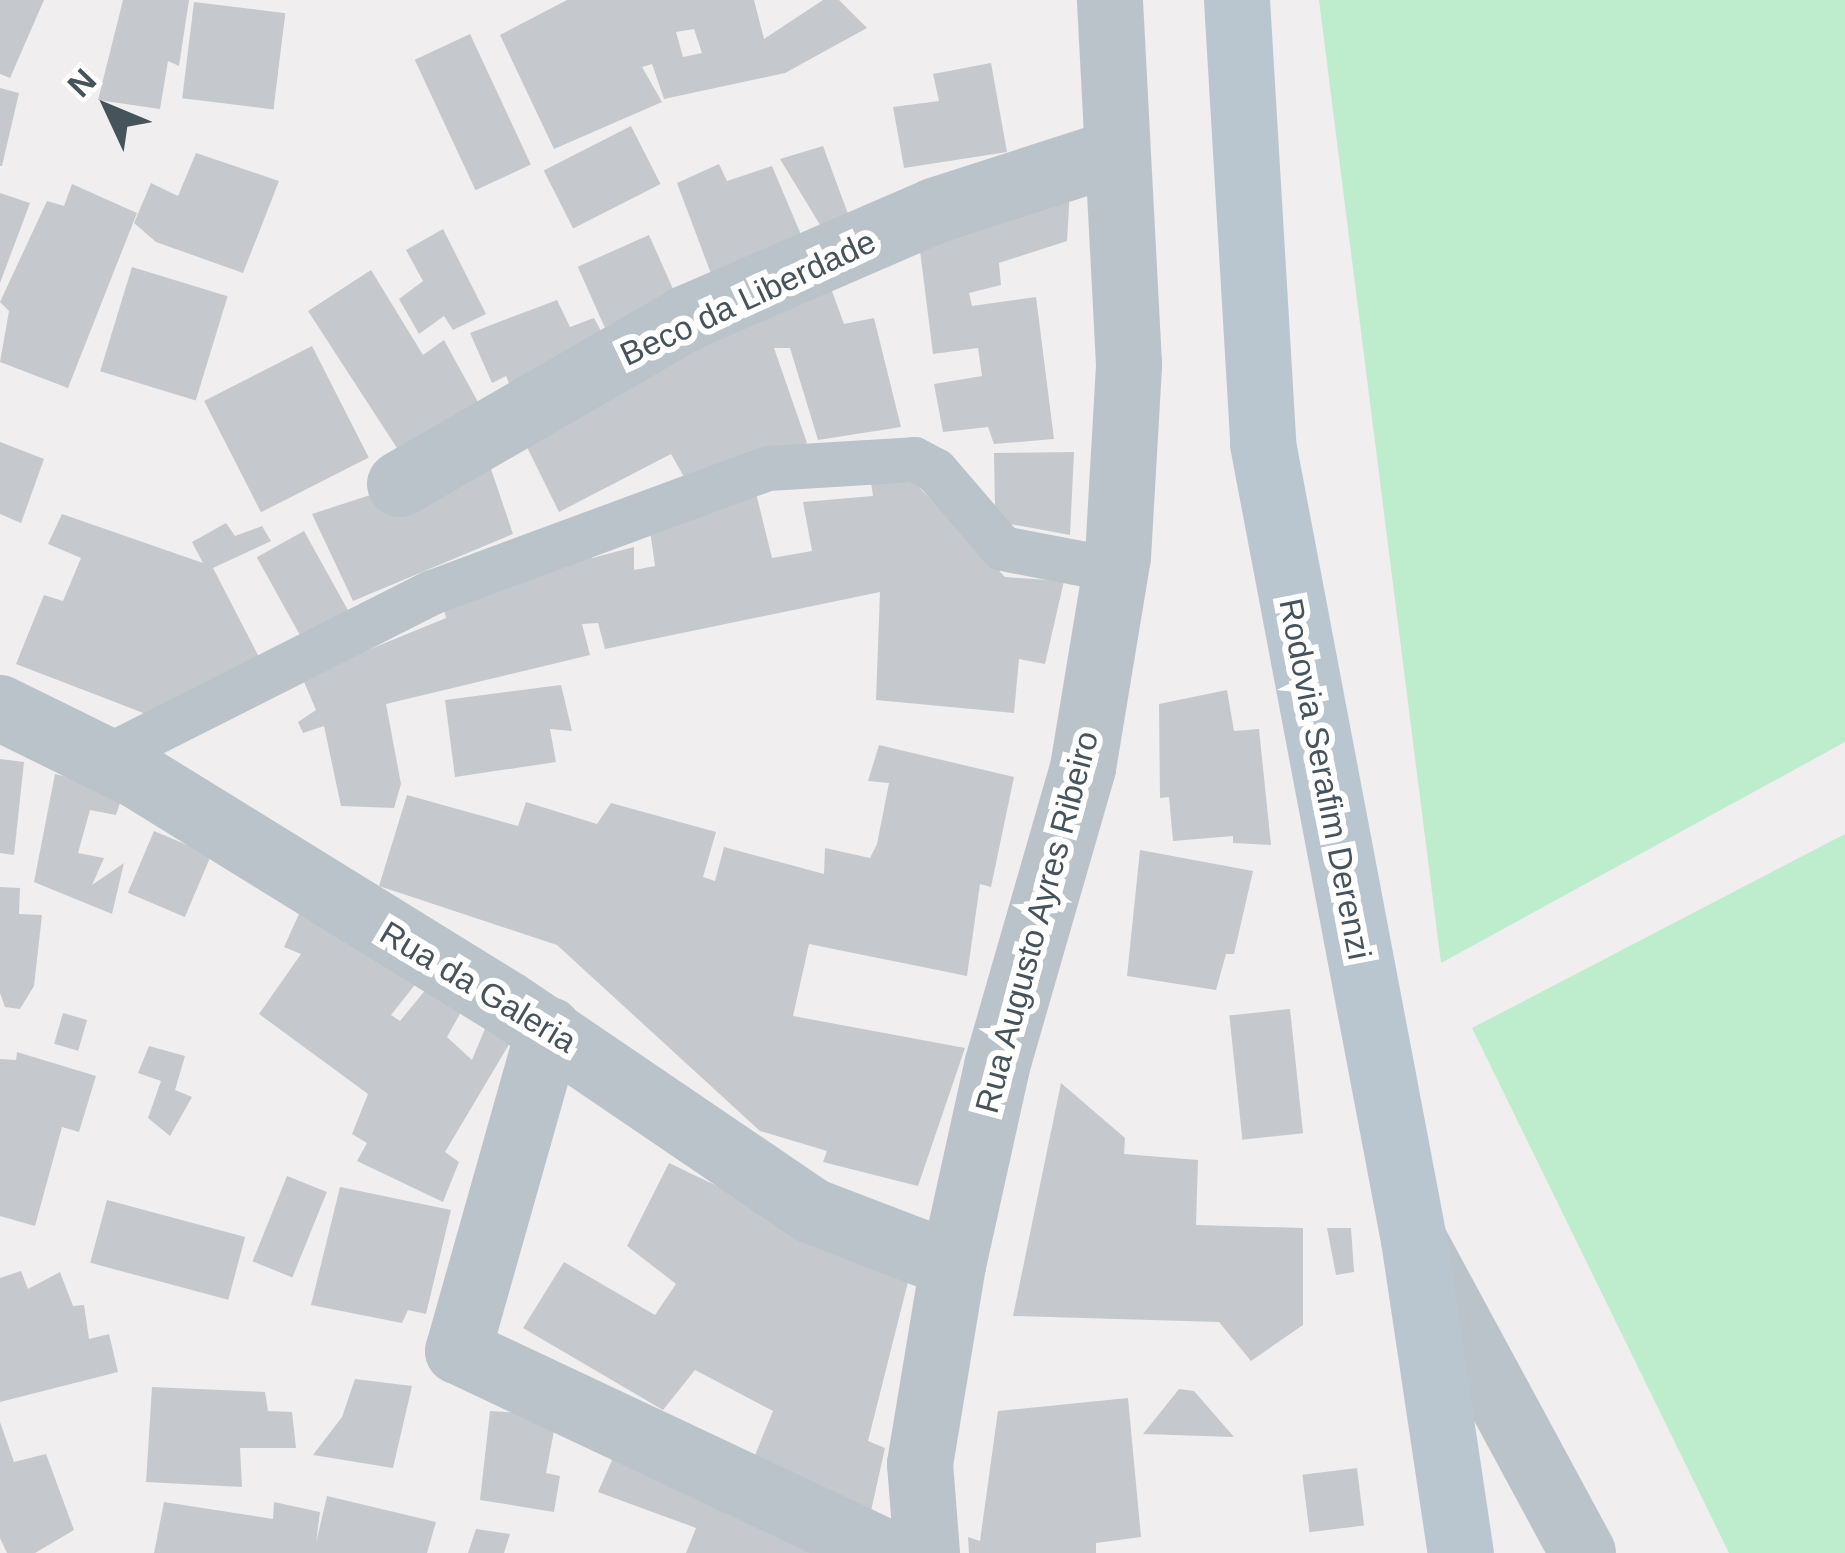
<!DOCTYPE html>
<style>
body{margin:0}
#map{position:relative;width:1845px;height:1553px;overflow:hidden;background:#f0eeee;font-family:Arial,sans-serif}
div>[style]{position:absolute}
.green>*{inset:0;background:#bdedcc}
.building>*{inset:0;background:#c5c9cd;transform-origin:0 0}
.lane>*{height:45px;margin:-22.5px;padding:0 22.5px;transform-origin:22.5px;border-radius:22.5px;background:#bac3ca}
.street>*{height:66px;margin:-33px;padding:0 33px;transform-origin:33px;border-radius:33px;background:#bac3ca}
.secondary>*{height:66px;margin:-33px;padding:0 33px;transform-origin:33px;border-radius:33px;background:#bac6cf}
span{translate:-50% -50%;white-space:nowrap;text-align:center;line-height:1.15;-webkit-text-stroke:12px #fff;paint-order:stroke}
.street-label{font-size:33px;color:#47535a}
.north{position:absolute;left:48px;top:48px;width:120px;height:120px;-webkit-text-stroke:9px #fff;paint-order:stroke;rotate:314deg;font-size:33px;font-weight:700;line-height:48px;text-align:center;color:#47535a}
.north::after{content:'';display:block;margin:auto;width:42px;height:54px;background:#47535a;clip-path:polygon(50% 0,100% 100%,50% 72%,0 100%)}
</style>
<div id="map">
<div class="green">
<div style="clip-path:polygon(1319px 0,1845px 0,1845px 742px,1441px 963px)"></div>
<div style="clip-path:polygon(1845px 834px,1845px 1553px,1729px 1553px,1472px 1028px)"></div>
</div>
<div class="building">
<div style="clip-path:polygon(0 0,44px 0,10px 78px,0 74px)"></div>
<div style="clip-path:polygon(123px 0,189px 0,179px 66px,168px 61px,160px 109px,98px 100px)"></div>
<div style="clip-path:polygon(evenodd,567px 0,754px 0,764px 39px,823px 0,839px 0,867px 28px,785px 73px,664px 99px,652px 64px,642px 67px,662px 102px,554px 149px,500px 35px,567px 0,694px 29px,702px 53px,683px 57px,676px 32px,694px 29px)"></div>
<div style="left:194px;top:2px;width:92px;height:97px;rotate:7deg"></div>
<div style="left:470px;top:34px;width:144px;height:61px;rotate:65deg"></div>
<div style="clip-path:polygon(991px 63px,1007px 152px,904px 168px,893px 107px,939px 101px,933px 74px)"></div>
<div style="clip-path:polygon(0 88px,19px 93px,2px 166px,0 166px)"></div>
<div style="left:631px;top:126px;width:65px;height:98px;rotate:63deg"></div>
<div style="clip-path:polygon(823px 146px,851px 222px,825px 233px,780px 159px)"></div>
<div style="clip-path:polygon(196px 153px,279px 181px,243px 273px,156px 242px,134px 223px,151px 183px,178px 196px)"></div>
<div style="clip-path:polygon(719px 164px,727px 181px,772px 166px,810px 256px,716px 287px,677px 183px)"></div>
<div style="clip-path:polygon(72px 184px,137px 213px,68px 388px,0 362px,9px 311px,0 302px,47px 201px,64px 206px)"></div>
<div style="clip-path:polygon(1070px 190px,1067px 241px,999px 263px,1001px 285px,969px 293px,972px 306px,1036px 297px,1054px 439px,994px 444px,988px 427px,943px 432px,934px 384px,982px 376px,978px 348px,933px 354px,917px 227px)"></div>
<div style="clip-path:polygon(0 193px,30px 203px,0 283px)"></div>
<div style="clip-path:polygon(443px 229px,486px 314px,453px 330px,444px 316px,419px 334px,399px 299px,423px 281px,406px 250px)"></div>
<div style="left:649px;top:235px;width:67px;height:78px;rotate:66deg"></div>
<div style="left:132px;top:267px;width:100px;height:109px;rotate:17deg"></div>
<div style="clip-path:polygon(371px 270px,423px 355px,444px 340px,489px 422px,408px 465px,308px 311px)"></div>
<div style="clip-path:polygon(825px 272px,844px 324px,874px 318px,901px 427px,818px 440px,790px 348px,774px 348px,807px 443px,688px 484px,671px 454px,559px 512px,517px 427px)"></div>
<div style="clip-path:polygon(557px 300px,570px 327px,594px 318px,608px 344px,513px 393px,506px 376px,492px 383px,470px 333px)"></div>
<div style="left:312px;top:346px;width:125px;height:121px;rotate:63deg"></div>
<div style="clip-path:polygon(0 442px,44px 459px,21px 523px,0 514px)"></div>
<div style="clip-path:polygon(1074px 452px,1070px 535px,1010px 524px,995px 508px,994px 453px)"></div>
<div style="clip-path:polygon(487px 457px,513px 534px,353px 601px,312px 514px)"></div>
<div style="clip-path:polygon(891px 478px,916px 484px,1005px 577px,1064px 581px,1045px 664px,1019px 659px,1014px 713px,876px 700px,880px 592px,605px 649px,598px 623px,582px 624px,590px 655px,386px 704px,401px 784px,394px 808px,341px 806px,324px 726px,303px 733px,298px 722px,316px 710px,302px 677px,446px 618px,443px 605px,587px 547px,592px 558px,634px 547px,634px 570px,655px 566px,650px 530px,756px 493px,772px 558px,812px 551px,803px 502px,873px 496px,871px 482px)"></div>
<div style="clip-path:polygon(62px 514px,203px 563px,192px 542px,226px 523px,235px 536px,262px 526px,271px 541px,213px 568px,262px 663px,159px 719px,16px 664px,44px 595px,63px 601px,81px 558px,48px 544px)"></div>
<div style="left:304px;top:531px;width:105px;height:54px;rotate:61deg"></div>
<div style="clip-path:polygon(561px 685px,572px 731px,550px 729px,556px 762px,455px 777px,445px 700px)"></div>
<div style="clip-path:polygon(1227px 690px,1234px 731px,1259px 729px,1271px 845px,1233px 843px,1233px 836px,1173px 841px,1169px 797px,1160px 798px,1159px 704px)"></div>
<div style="clip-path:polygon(879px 745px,1014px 777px,991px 887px,980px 884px,967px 976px,809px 944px,793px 1016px,965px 1048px,918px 1186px,823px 1162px,827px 1151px,760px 1131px,557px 945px,379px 886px,407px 795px,518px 826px,526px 802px,597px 824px,611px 803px,716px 832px,703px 877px,715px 881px,724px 847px,824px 874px,825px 848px,870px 858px,877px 844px,889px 783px,868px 781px)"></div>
<div style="clip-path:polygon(0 759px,24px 762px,14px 855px,0 853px)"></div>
<div style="clip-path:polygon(55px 774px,124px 791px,116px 815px,90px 810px,78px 853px,104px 858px,92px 885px,124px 863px,112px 914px,34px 882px)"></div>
<div style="left:154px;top:831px;width:62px;height:67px;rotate:23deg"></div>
<div style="clip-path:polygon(1140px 850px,1253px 871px,1234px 954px,1226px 954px,1216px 990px,1127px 976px)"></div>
<div style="clip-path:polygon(0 887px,20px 888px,19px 914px,42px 915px,34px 986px,20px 1009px,5px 1007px,0 993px)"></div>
<div style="clip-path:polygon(304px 903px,425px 972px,391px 1015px,400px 1021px,432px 982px,466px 1003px,447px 1037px,472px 1060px,489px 1019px,517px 1031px,445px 1152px,459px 1162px,443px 1202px,357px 1161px,367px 1143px,352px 1134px,368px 1094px,259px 1014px,301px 954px,284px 947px)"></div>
<div style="left:1290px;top:1009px;width:125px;height:61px;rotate:84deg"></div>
<div style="left:63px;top:1013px;width:25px;height:32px;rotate:16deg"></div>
<div style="clip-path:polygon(149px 1046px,185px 1056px,175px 1090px,192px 1097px,170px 1136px,148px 1118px,161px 1081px,138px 1073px)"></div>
<div style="clip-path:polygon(17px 1052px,96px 1076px,79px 1132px,62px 1127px,35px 1226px,0 1216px,0 1059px,16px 1060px)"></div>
<div style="clip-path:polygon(1061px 1083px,1125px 1138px,1124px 1154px,1198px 1160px,1196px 1225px,1303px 1228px,1303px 1325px,1251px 1361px,1219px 1322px,1013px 1316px)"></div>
<div style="clip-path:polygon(669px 1163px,909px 1278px,868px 1441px,885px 1448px,867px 1529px,746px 1477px,773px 1411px,695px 1370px,663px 1410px,523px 1328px,564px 1262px,655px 1315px,676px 1284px,627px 1246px)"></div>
<div style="left:287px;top:1176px;width:43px;height:92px;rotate:22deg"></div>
<div style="clip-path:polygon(340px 1187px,451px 1210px,426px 1314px,408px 1310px,402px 1323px,311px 1305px)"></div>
<div style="left:107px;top:1200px;width:143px;height:65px;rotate:15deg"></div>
<div style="clip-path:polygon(1327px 1228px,1351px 1228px,1354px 1272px,1336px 1275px)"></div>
<div style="clip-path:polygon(21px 1271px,28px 1289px,60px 1272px,73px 1306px,84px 1305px,89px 1339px,109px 1334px,118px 1372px,0 1402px,0 1278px)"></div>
<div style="clip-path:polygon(355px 1379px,412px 1386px,393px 1468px,313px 1455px,342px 1417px)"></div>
<div style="clip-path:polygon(152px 1387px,265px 1392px,268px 1411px,292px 1412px,296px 1448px,240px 1448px,242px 1487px,146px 1482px)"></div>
<div style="clip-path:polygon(1179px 1389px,1194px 1391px,1234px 1437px,1143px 1434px)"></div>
<div style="clip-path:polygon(1128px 1398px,1141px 1537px,1096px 1543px,1096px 1553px,969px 1553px,968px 1537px,980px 1541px,998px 1411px)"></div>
<div style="clip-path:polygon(490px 1411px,557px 1415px,546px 1473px,560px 1476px,554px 1512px,480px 1500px)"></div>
<div style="clip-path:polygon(0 1422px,14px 1462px,46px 1454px,74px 1530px,35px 1553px,7px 1553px,0 1538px)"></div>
<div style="clip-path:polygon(623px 1435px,820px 1553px,686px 1553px,696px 1528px,598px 1492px)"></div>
<div style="left:1357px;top:1468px;width:58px;height:55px;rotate:83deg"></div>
<div style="clip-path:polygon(327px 1496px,436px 1522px,427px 1553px,154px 1553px,164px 1502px,273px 1519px,274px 1502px,320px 1512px,316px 1543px)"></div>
<div style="clip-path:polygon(476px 1529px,510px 1534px,504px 1553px,468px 1553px)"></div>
</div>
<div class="lane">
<div style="left:99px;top:760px;width:373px;rotate:-26.8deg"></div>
<div style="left:432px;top:592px;width:358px;rotate:-20.3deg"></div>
<div style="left:768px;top:468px;width:146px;rotate:-3.5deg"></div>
<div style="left:914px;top:459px;width:24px;rotate:28deg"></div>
<div style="left:935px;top:470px;width:103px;rotate:49.3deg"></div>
<div style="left:1002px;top:548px;width:116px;rotate:10.9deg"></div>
</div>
<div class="street">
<div style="left:400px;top:484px;width:332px;rotate:-30deg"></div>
<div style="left:687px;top:318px;width:269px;rotate:-23.4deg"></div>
<div style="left:934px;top:211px;width:189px;rotate:-17.9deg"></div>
<div style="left:0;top:708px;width:154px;rotate:26.2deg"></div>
<div style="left:138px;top:776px;width:432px;rotate:31.7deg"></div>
<div style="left:506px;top:1003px;width:370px;rotate:34.2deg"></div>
<div style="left:812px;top:1211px;width:151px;rotate:21deg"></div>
<div style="left:549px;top:1030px;width:334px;rotate:105.8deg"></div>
<div style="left:458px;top:1351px;width:474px;rotate:25.2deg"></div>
<div style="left:1416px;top:1244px;width:351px;rotate:61.6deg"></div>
<div style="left:927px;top:1553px;width:89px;rotate:-94.5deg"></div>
<div style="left:920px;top:1464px;width:202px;rotate:-80.6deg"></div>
<div style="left:953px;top:1265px;width:204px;rotate:-77.5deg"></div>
<div style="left:997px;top:1066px;width:310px;rotate:-73.9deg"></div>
<div style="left:1083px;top:768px;width:214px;rotate:-80.6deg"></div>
<div style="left:1118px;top:557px;width:193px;rotate:-86.7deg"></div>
<div style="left:1129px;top:364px;width:364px;rotate:-93deg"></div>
</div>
<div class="secondary">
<div style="left:1237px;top:0;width:445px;rotate:86.6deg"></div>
<div style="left:1263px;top:444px;width:810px;rotate:79.26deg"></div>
<div style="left:1414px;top:1240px;width:317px;rotate:81.5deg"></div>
</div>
<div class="street-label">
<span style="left:748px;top:298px;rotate:-25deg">Beco da Liberdade</span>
<span style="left:1325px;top:779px;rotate:79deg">Rodovia Serafim Derenzi</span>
<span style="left:1037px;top:922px;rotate:-75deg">Rua Augusto Ayres Ribeiro</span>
<span style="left:478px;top:987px;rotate:31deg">Rua da Galeria</span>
</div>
<div class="north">N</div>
</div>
